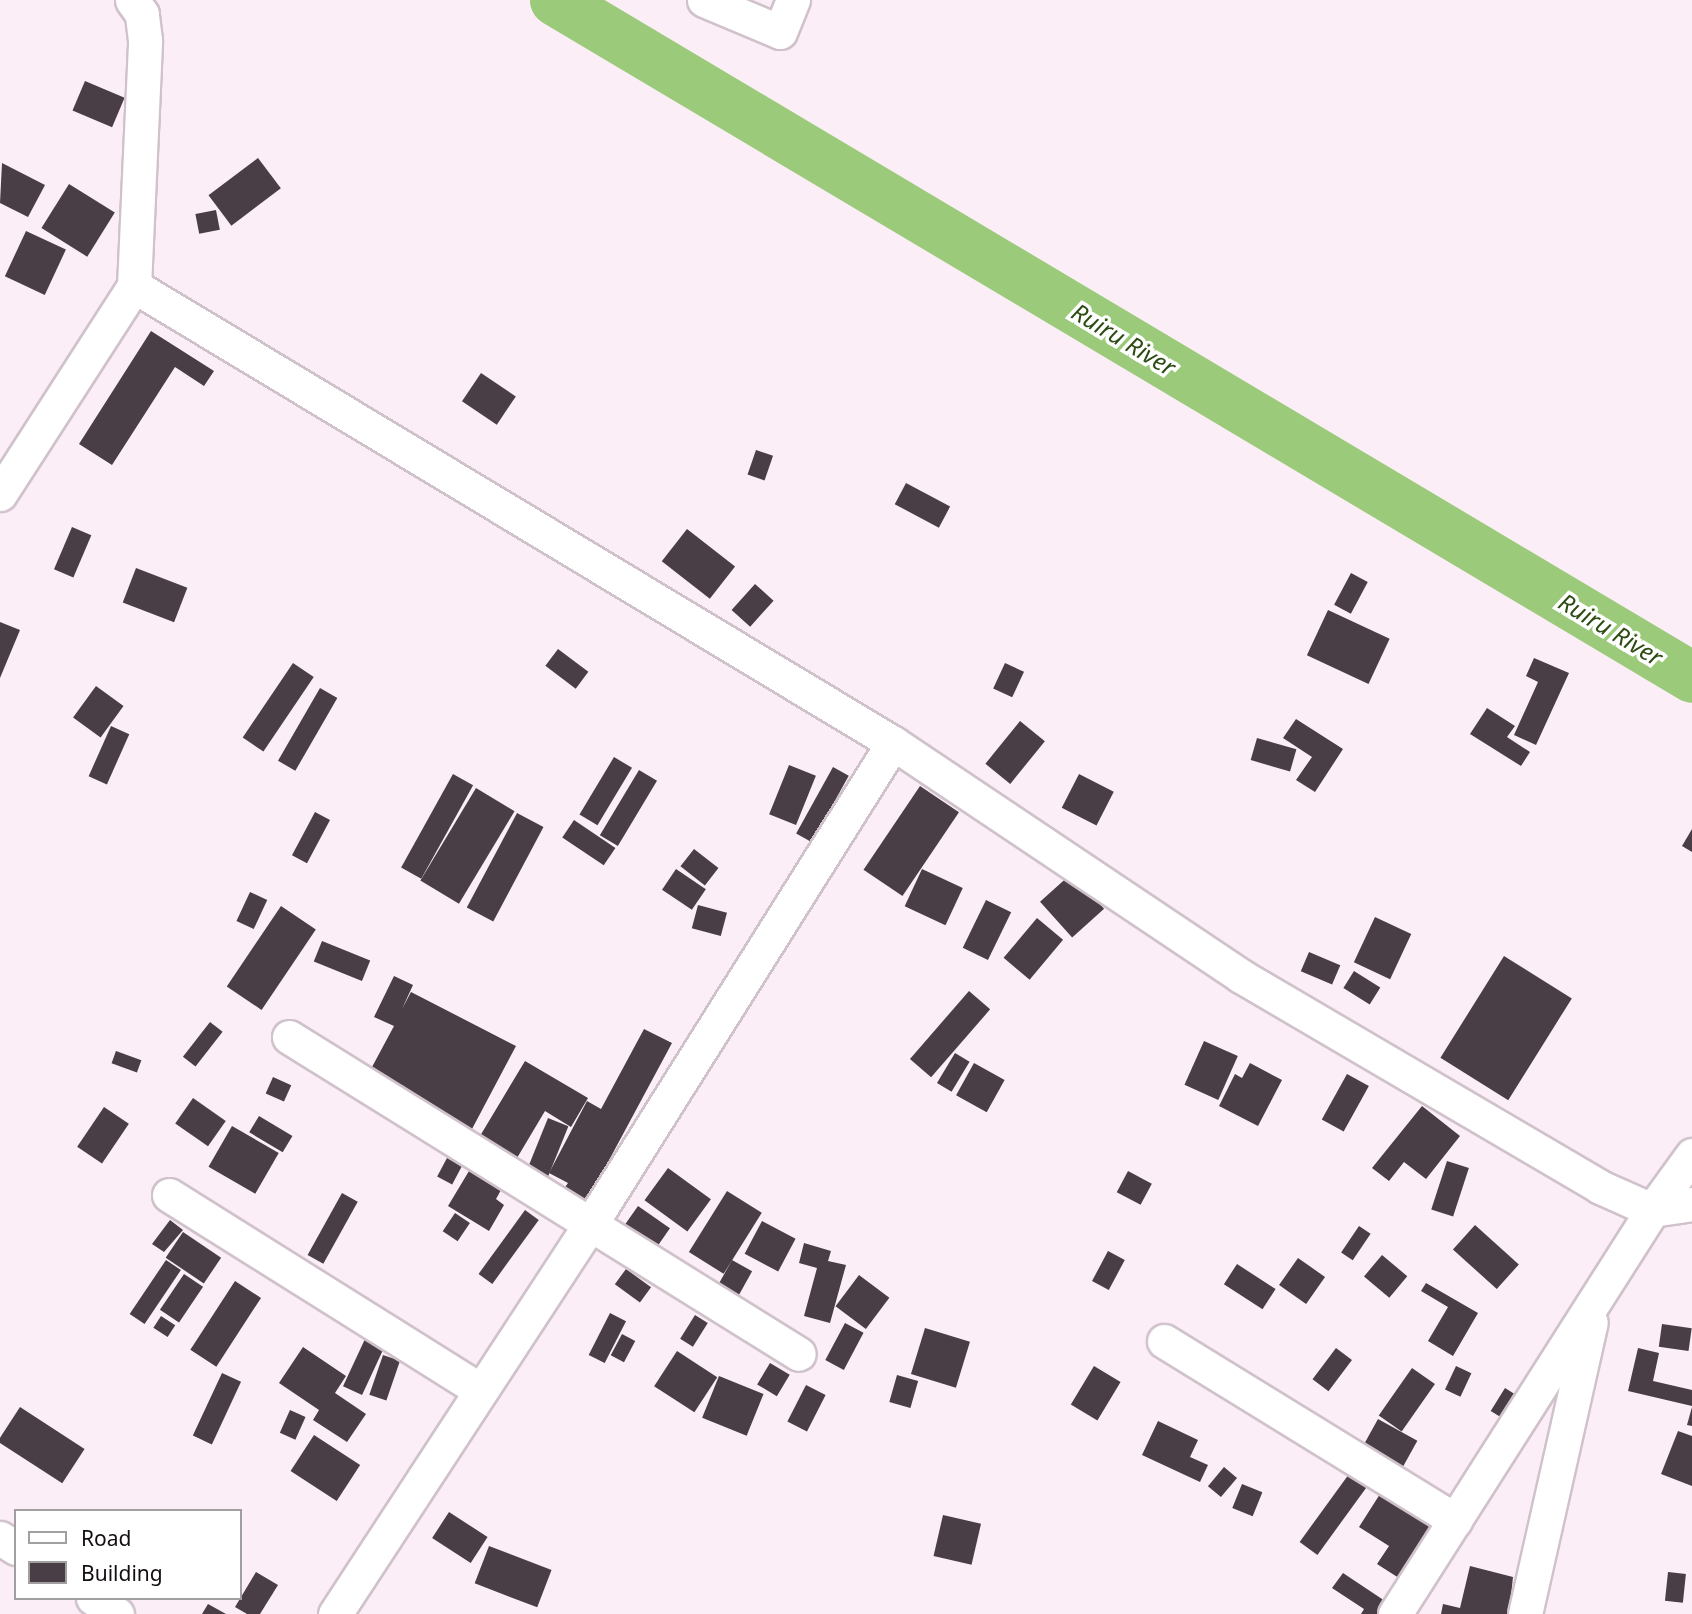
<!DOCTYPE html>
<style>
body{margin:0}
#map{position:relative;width:1692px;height:1614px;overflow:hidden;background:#fceef7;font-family:"Noto Sans",sans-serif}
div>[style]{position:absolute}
.river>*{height:51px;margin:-25.5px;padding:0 25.5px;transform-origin:25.5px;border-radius:25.5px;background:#9aca7a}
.building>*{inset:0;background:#493e45;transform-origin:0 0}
.roads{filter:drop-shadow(2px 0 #d0c2cb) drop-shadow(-2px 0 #d0c2cb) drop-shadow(0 2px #d0c2cb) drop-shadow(0 -2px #d0c2cb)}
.minor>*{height:33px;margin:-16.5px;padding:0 16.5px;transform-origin:16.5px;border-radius:16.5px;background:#fff}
span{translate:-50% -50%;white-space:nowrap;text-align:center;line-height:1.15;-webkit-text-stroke:7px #fff;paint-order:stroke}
.water-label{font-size:24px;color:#2d4c14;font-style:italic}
.legend{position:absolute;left:14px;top:1509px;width:228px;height:91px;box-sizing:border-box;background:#fff;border:2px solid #a19fa0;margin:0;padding:9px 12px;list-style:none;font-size:21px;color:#130e11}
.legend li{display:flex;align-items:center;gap:14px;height:35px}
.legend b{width:35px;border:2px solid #a19fa0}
</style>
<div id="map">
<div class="river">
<div style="left:555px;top:0;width:1323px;rotate:30.77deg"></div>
</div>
<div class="building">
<div style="left:85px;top:81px;width:43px;height:32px;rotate:23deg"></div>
<div style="left:258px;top:158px;width:38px;height:62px;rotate:53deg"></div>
<div style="clip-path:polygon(2px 163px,45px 185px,28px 217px,0 203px)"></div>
<div style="left:69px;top:184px;width:54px;height:52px;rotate:32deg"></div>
<div style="left:216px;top:210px;width:20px;height:21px;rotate:79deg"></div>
<div style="left:26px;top:231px;width:44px;height:50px;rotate:25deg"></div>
<div style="clip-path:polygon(151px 331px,214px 371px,204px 386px,175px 367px,112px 465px,79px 444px)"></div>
<div style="left:481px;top:373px;width:42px;height:34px;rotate:34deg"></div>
<div style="left:756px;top:450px;width:18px;height:26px;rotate:19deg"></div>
<div style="left:906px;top:483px;width:50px;height:24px;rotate:28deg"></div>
<div style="left:72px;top:527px;width:21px;height:46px;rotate:23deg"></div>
<div style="left:687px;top:529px;width:61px;height:41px;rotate:38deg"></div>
<div style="left:136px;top:568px;width:55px;height:37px;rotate:21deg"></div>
<div style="left:1351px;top:573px;width:19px;height:36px;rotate:28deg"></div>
<div style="left:755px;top:584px;width:25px;height:35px;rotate:42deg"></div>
<div style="left:1328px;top:610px;width:68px;height:50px;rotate:25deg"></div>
<div style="clip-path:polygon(0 622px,20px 630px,0 678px)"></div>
<div style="left:558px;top:649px;width:38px;height:21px;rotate:37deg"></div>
<div style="clip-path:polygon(1534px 658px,1569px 673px,1536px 745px,1514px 735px,1538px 682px,1526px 676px)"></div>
<div style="left:293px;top:663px;width:25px;height:90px;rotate:34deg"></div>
<div style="left:1005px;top:663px;width:21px;height:28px;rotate:25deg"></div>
<div style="left:96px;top:686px;width:34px;height:39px;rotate:36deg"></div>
<div style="left:320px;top:688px;width:20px;height:84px;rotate:30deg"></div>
<div style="clip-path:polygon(1487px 708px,1515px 726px,1507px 737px,1530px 752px,1521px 766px,1470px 734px)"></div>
<div style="clip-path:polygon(1296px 719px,1343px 749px,1315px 792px,1296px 780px,1312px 757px,1283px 738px)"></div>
<div style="left:1020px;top:721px;width:32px;height:55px;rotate:39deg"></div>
<div style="left:111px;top:726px;width:20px;height:55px;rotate:24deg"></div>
<div style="left:1257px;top:738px;width:41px;height:23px;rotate:16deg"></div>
<div style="left:614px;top:757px;width:21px;height:67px;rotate:31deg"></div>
<div style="left:789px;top:765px;width:29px;height:53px;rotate:22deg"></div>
<div style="left:833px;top:767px;width:18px;height:76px;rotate:29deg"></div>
<div style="left:639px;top:770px;width:21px;height:76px;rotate:31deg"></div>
<div style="left:453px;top:774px;width:23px;height:107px;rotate:29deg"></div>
<div style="left:1079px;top:774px;width:39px;height:38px;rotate:27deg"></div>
<div style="left:920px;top:786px;width:47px;height:101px;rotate:34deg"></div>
<div style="left:476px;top:788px;width:45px;height:108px;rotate:31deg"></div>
<div style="left:315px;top:812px;width:17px;height:49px;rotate:28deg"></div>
<div style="left:517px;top:813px;width:30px;height:107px;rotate:28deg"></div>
<div style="left:574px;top:820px;width:50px;height:21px;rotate:34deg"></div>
<div style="clip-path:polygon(1692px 829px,1692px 852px,1682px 846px)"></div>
<div style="left:694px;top:849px;width:31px;height:22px;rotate:38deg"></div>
<div style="left:676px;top:869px;width:36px;height:25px;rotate:34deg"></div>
<div style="left:922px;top:869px;width:45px;height:41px;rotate:25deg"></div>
<div style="left:1072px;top:873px;width:48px;height:43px;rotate:48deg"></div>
<div style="left:250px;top:892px;width:19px;height:32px;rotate:25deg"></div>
<div style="left:986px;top:900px;width:28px;height:53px;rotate:26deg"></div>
<div style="left:698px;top:905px;width:30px;height:24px;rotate:15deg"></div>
<div style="left:281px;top:906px;width:42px;height:97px;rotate:34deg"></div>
<div style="left:1375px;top:917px;width:40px;height:50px;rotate:25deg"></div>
<div style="left:1037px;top:918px;width:34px;height:52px;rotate:40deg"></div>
<div style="left:322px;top:941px;width:52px;height:22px;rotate:22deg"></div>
<div style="left:1309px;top:952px;width:34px;height:21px;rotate:23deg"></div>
<div style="left:1504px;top:956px;width:80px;height:120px;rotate:32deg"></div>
<div style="left:1354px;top:971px;width:31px;height:20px;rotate:32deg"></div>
<div style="clip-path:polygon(394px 976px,413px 985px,402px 1009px,411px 992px,516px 1046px,472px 1129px,372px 1067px,394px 1026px,374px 1017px)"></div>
<div style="left:969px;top:991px;width:28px;height:90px;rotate:41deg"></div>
<div style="left:210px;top:1022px;width:16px;height:44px;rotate:38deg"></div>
<div style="clip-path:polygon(644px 1029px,672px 1043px,586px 1203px,563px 1190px,568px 1183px,549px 1173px,587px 1101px,601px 1109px)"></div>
<div style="left:1204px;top:1041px;width:37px;height:48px;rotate:24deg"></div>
<div style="left:116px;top:1051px;width:27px;height:13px;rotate:20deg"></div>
<div style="left:955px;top:1053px;width:17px;height:35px;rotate:31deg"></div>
<div style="clip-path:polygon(525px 1061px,588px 1098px,571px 1127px,545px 1111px,517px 1158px,480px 1136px)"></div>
<div style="left:974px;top:1063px;width:35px;height:37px;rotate:29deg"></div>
<div style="clip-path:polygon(1250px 1063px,1282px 1080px,1258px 1126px,1219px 1106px,1235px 1074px,1242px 1078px)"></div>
<div style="left:1347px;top:1074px;width:25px;height:52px;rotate:29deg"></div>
<div style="left:273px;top:1077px;width:20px;height:18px;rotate:24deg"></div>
<div style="left:193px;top:1098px;width:40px;height:31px;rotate:35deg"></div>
<div style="clip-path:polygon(1422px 1106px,1460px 1136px,1426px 1179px,1404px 1162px,1389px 1181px,1372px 1168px)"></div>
<div style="left:104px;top:1107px;width:30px;height:48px;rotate:34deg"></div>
<div style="left:259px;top:1116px;width:39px;height:19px;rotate:31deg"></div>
<div style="left:548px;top:1118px;width:22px;height:54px;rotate:22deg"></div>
<div style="left:232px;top:1126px;width:54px;height:47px;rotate:30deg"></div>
<div style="left:447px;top:1158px;width:17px;height:21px;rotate:28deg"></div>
<div style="left:1447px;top:1161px;width:23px;height:51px;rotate:18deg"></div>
<div style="left:668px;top:1168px;width:53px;height:40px;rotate:36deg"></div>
<div style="clip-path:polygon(469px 1171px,501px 1190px,496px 1199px,504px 1205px,489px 1231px,448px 1206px)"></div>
<div style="left:1128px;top:1171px;width:27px;height:24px;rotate:28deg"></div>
<div style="left:727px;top:1191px;width:41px;height:72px;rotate:32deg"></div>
<div style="left:342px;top:1193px;width:18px;height:71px;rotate:29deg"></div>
<div style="left:638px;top:1206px;width:39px;height:30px;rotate:35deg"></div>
<div style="left:525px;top:1210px;width:17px;height:79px;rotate:36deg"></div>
<div style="left:455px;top:1213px;width:18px;height:22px;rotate:34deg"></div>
<div style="clip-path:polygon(170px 1220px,183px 1230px,164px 1252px,152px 1244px)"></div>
<div style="left:762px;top:1221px;width:38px;height:37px;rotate:28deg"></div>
<div style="left:1475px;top:1225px;width:59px;height:33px;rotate:42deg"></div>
<div style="left:1359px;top:1226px;width:14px;height:32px;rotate:34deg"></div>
<div style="left:183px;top:1232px;width:46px;height:31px;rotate:34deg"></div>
<div style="clip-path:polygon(804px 1243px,831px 1251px,828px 1261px,846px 1265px,830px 1323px,804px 1316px,817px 1268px,799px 1263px)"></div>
<div style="left:1108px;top:1251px;width:19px;height:34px;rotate:28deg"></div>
<div style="left:1382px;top:1255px;width:33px;height:28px;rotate:40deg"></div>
<div style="left:1298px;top:1258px;width:33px;height:33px;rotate:35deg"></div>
<div style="left:166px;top:1260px;width:18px;height:65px;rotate:34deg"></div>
<div style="left:732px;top:1260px;width:23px;height:35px;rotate:29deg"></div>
<div style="left:1237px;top:1264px;width:46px;height:24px;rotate:33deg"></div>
<div style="left:626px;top:1269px;width:31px;height:19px;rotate:36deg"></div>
<div style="left:184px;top:1274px;width:23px;height:43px;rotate:34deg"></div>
<div style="left:859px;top:1275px;width:38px;height:39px;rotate:37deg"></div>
<div style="left:235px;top:1281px;width:31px;height:82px;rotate:33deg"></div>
<div style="clip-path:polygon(1426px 1283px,1478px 1313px,1453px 1356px,1428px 1341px,1448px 1307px,1421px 1291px)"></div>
<div style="left:610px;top:1313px;width:18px;height:47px;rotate:27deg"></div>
<div style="left:695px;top:1315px;width:15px;height:28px;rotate:32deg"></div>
<div style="left:161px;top:1316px;width:17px;height:14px;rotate:33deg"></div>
<div style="left:845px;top:1323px;width:21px;height:42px;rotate:28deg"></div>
<div style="left:1662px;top:1324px;width:30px;height:23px;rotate:8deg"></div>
<div style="left:925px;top:1328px;width:47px;height:48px;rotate:17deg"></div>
<div style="left:622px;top:1334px;width:15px;height:24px;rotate:28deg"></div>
<div style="left:365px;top:1339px;width:21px;height:52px;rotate:25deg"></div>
<div style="clip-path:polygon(303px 1347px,346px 1376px,335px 1393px,366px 1414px,347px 1442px,313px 1420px,319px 1410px,279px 1383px)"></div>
<div style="left:1336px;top:1348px;width:20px;height:39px;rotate:37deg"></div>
<div style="clip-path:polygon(1638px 1348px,1659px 1353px,1653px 1381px,1692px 1390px,1692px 1406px,1628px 1391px)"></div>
<div style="left:677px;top:1351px;width:48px;height:42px;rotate:33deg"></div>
<div style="left:383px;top:1355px;width:18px;height:42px;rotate:19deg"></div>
<div style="left:770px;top:1363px;width:23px;height:25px;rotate:31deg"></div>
<div style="left:1094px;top:1366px;width:31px;height:45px;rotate:31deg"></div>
<div style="left:1456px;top:1366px;width:17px;height:26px;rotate:25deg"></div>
<div style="left:1412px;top:1368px;width:28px;height:58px;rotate:35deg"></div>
<div style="left:222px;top:1373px;width:21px;height:69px;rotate:25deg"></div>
<div style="left:897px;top:1375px;width:22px;height:28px;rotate:16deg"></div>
<div style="left:719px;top:1376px;width:48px;height:45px;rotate:22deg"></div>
<div style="left:806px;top:1385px;width:22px;height:41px;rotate:27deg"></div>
<div style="left:1505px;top:1388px;width:15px;height:27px;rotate:32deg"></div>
<div style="left:20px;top:1407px;width:77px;height:41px;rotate:33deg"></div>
<div style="clip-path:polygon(1692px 1407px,1692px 1426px,1687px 1425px)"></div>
<div style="left:290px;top:1410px;width:17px;height:25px;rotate:24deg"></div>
<div style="left:1378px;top:1419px;width:45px;height:30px;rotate:29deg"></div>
<div style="clip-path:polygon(1158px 1421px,1198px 1440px,1190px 1457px,1208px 1465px,1200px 1482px,1142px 1455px)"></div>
<div style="clip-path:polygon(1678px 1431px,1692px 1436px,1692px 1486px,1661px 1474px)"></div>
<div style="left:314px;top:1435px;width:55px;height:43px;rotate:33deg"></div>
<div style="left:1224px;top:1467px;width:17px;height:25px;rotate:40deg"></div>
<div style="left:1349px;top:1474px;width:22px;height:84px;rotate:36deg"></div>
<div style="left:1242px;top:1484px;width:22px;height:26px;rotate:22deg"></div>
<div style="clip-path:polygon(1380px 1494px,1435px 1530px,1402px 1580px,1377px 1564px,1389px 1546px,1359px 1527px)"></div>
<div style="left:449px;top:1512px;width:46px;height:31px;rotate:33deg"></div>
<div style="left:943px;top:1515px;width:39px;height:42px;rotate:13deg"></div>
<div style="left:489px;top:1546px;width:67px;height:40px;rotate:21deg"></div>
<div style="clip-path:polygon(1470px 1566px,1513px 1577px,1509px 1614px,1441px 1614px,1443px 1604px,1460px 1608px)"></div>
<div style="clip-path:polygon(256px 1572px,278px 1585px,260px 1614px,247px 1614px,235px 1607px)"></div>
<div style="left:1668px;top:1572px;width:18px;height:29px;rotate:6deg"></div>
<div style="clip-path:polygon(1343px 1573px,1388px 1603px,1381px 1614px,1361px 1614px,1364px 1609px,1332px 1588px)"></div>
<div style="clip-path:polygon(208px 1604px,226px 1614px,202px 1614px)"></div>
</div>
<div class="roads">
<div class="minor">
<div style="left:704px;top:0;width:82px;rotate:22.8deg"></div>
<div style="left:780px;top:32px;width:35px;rotate:-68deg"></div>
<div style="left:134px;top:286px;width:886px;rotate:31.05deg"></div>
<div style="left:893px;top:743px;width:419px;rotate:33.8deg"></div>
<div style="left:1241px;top:976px;width:416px;rotate:30.4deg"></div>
<div style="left:1600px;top:1187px;width:57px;rotate:23.9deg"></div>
<div style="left:1652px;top:1210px;width:40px;rotate:-8.5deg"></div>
<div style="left:0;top:494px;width:247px;rotate:-57.2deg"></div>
<div style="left:134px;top:286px;width:246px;rotate:-87.4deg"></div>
<div style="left:145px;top:40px;width:26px;rotate:-97deg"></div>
<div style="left:142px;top:14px;width:17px;rotate:-126deg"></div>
<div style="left:289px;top:1037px;width:600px;rotate:31.86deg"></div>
<div style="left:169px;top:1195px;width:368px;rotate:32.1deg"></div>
<div style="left:1164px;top:1341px;width:342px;rotate:31.6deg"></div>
<div style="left:0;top:1538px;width:19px;rotate:32deg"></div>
<div style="left:93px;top:1598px;width:29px;rotate:34deg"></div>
<div style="left:335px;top:1614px;width:488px;rotate:-56.8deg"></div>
<div style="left:602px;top:1206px;width:547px;rotate:-57.85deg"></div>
<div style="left:1395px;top:1614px;width:479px;rotate:-57.5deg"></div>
<div style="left:1652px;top:1210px;width:68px;rotate:-54deg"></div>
<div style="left:1525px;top:1614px;width:299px;rotate:-77.3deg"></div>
</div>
</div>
<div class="water-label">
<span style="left:1124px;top:339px;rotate:31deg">Ruiru River</span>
<span style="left:1611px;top:629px;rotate:31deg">Ruiru River</span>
</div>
<ul class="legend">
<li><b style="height:9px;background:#fff"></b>Road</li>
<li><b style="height:19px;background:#493e45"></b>Building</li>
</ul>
</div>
